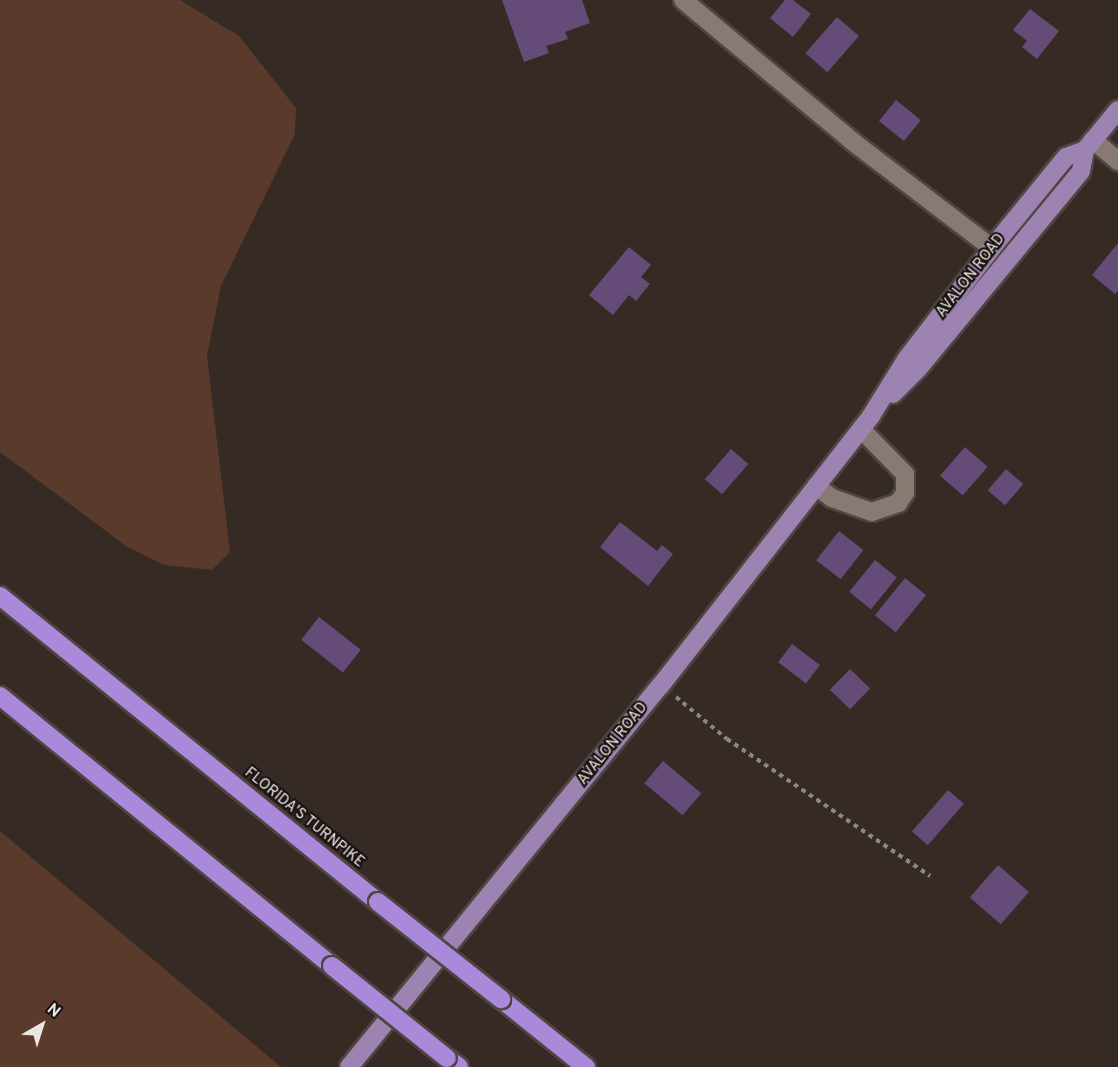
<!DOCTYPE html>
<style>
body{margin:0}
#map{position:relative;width:1118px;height:1067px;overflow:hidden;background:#362a25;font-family:Overpass,sans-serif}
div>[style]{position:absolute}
.green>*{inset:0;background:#5a3a2a}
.building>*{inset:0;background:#654c78;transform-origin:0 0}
.path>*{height:4px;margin-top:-2px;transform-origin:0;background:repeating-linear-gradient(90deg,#908681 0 4.5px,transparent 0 9px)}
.roads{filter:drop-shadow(2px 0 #4f4541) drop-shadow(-2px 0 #4f4541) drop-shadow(0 2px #4f4541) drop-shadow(0 -2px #4f4541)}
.minor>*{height:18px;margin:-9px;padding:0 9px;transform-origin:9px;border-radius:9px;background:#887a73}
.major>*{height:18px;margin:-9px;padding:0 9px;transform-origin:9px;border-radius:9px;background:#9c83b1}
.highway>*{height:18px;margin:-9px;padding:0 9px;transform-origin:9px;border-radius:9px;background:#aa89db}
.bridges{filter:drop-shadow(2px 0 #4f4541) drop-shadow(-2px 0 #4f4541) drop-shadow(0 2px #4f4541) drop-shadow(0 -2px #4f4541)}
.highway-bridge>*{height:18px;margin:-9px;padding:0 9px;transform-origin:9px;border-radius:9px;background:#aa89db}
span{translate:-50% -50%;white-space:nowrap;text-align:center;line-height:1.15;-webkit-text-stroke:4.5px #191412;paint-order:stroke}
.street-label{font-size:15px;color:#ede5e1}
.north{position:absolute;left:12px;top:995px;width:60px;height:60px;-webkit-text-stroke:4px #191412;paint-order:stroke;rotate:39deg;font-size:16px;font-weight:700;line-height:24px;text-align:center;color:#ede5e1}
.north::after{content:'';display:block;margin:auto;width:21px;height:27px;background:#ede5e1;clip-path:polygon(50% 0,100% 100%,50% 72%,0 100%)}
</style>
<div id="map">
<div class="green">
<div style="clip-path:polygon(0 0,180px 0,239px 36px,296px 108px,295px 134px,221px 286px,207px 356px,230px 552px,212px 570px,164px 565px,126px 546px,0 452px)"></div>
<div style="clip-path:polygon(0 831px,281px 1067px,0 1067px)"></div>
</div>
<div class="building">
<div style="clip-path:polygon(502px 0,582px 0,590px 23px,565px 32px,568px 39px,546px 46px,549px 53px,524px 62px)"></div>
<div style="clip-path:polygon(785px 0,793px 0,811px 14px,793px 37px,770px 18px)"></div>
<div style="clip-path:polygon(1030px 9px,1059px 31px,1037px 59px,1022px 47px,1027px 41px,1013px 30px)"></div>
<div style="left:837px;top:17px;width:29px;height:48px;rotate:41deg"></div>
<div style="left:896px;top:100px;width:32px;height:27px;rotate:39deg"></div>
<div style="clip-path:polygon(1118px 243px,1118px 291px,1115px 294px,1092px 275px)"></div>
<div style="clip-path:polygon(629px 247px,651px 265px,641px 277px,650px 284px,636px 301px,629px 295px,613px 315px,589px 295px)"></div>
<div style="left:965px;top:447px;width:30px;height:38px;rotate:41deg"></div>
<div style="left:731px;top:449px;width:23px;height:40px;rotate:41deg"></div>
<div style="left:1006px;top:469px;width:23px;height:28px;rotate:41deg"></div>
<div style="clip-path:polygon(620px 522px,657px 551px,662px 545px,673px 554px,648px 586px,600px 547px)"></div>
<div style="left:839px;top:531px;width:31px;height:37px;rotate:38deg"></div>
<div style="left:875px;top:560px;width:28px;height:41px;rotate:39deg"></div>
<div style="left:905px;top:578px;width:27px;height:48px;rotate:39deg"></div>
<div style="left:319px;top:617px;width:53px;height:29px;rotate:38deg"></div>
<div style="left:792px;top:644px;width:35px;height:23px;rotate:37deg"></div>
<div style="left:850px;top:669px;width:28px;height:29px;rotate:44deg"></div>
<div style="left:663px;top:761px;width:50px;height:29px;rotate:40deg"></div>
<div style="left:948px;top:790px;width:21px;height:55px;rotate:41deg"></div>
<div style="left:998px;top:865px;width:41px;height:43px;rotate:41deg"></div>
</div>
<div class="path">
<div style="left:676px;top:697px;width:66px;rotate:39.5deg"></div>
<div style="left:727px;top:739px;width:245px;rotate:34deg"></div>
</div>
<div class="roads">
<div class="minor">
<div style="left:683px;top:0;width:220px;rotate:39.8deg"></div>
<div style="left:852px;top:141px;width:176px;rotate:37.4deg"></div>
<div style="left:1093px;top:140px;width:33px;rotate:40deg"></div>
<div style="left:816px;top:486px;width:20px;rotate:37deg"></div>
<div style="left:832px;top:498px;width:42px;rotate:19.3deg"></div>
<div style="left:872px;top:512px;width:28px;rotate:-19deg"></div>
<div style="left:898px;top:503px;width:12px;rotate:-55deg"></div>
<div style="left:905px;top:493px;width:19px;rotate:-90deg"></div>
<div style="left:905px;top:474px;width:63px;rotate:-134.4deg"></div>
</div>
<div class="major">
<div style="left:893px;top:394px;width:35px;rotate:-45deg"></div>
<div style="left:918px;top:369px;width:256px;rotate:-50.5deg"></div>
<div style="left:1081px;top:171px;width:21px;rotate:-79deg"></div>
<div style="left:1085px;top:150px;width:52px;rotate:-50.5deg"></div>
<div style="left:349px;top:1067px;width:493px;rotate:-50.8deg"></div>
<div style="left:661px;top:685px;width:341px;rotate:-52deg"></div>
<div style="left:871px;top:416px;width:68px;rotate:-58.2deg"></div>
<div style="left:907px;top:358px;width:144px;rotate:-52.3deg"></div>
<div style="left:995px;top:244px;width:112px;rotate:-50.8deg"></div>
<div style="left:1066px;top:157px;width:20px;rotate:-20deg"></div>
</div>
<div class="highway">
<div style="left:0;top:596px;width:486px;rotate:39deg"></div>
<div style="left:0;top:696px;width:428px;rotate:39.1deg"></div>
<div style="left:501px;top:999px;width:109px;rotate:38.7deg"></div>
<div style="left:447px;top:1058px;width:15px;rotate:37deg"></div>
</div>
</div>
<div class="bridges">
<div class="highway-bridge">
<div style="left:378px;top:902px;width:157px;rotate:38.3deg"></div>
<div style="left:332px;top:966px;width:147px;rotate:38.7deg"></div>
</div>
</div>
<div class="street-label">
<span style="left:971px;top:276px;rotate:-52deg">AVALON ROAD</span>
<span style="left:613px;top:744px;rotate:-51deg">AVALON ROAD</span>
<span style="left:304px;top:818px;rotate:39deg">FLORIDA'S TURNPIKE</span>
</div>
<div class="north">N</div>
</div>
